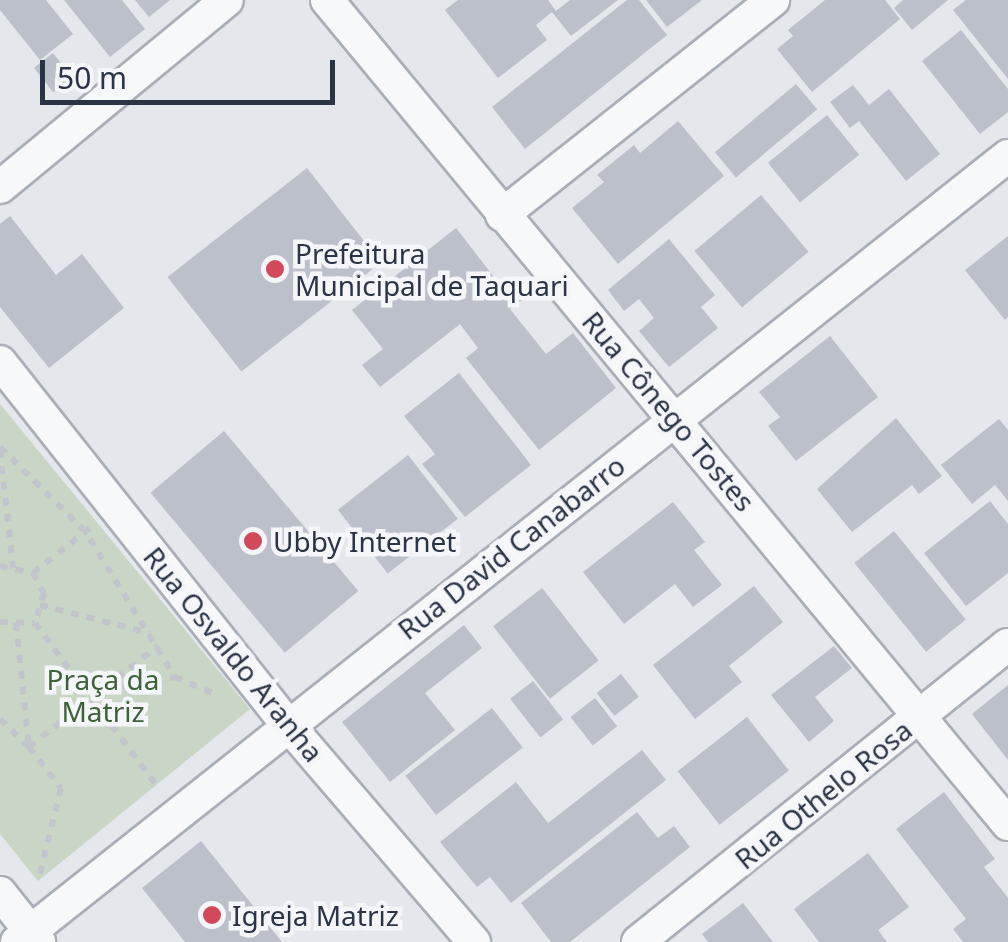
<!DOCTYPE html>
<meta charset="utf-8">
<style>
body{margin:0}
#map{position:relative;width:1008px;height:942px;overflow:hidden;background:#e4e7ec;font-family:"Noto Sans",sans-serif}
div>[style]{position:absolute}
.green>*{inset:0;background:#c9d6c5}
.building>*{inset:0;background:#bbc0ca;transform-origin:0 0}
.path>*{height:6px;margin-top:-3px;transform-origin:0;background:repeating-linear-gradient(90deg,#c2c5cb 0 8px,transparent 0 16px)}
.roads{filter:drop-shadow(2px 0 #a9aeb7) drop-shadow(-2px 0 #a9aeb7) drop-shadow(0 2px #a9aeb7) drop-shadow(0 -2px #a9aeb7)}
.minor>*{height:32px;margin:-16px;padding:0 16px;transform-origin:16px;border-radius:16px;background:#f7f8fa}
.dots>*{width:28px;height:28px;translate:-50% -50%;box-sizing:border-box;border:5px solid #f4f6f9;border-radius:50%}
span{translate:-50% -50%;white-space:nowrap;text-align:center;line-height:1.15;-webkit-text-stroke:9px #f4f6f9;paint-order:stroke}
.poi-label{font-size:28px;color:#2b3445}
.left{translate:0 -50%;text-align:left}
.street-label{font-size:28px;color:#2b3445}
.park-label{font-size:28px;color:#3f6138}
.scale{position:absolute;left:40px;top:60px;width:295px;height:45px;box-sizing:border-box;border:5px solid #2b3445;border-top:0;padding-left:12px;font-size:30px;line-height:35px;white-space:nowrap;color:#2b3445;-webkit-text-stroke:8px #f4f6f9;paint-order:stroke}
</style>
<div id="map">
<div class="green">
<div style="clip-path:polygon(0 404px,250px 709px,38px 881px,0 834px)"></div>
</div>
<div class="building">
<div style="clip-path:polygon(0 0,46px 0,73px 34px,40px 60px,0 10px)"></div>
<div style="clip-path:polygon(64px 0,122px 0,145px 29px,110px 57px)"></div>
<div style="clip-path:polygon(135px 0,170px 0,149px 17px)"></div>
<div style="clip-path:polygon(458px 0,548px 0,556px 11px,570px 0,618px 0,571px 36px,552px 12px,536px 25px,547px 40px,498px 78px,445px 10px)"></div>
<div style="clip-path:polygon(627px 0,639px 0,667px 35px,525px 149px,492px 107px)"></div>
<div style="clip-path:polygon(646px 0,702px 0,667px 27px)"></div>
<div style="clip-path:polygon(825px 0,885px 0,900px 19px,812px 92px,777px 49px,793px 36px,788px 30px)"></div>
<div style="clip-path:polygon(903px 0,948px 0,912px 30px,894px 8px)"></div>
<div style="clip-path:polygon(966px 0,1008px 0,1008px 79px,953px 10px)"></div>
<div style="clip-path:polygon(961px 30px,1008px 89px,1008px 112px,980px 134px,922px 61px)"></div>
<div style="left:53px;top:53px;width:31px;height:24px;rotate:52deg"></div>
<div style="left:796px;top:84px;width:33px;height:106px;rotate:50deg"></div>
<div style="clip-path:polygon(853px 85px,869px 105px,889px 89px,940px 154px,906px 181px,859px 121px,850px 128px,830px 102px)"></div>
<div style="left:827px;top:115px;width:51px;height:76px;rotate:51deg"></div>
<div style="clip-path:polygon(678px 121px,724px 176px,618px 264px,572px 208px,604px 182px,597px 175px,634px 145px,640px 153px)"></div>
<div style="left:307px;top:168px;width:120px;height:177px;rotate:52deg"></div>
<div style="left:761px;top:195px;width:74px;height:87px;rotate:50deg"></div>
<div style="clip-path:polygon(10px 216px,56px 275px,82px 254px,124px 308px,49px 368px,0 307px,0 224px)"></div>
<div style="clip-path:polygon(456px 228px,504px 290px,514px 282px,526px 297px,510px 309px,546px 354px,573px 333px,616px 388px,539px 450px,466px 358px,478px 348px,460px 324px,380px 387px,362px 365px,383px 349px,352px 310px)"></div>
<div style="clip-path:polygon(1008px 236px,1008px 317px,1005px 320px,965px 270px)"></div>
<div style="clip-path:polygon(669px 239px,715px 295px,701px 307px,718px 328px,669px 367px,639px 331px,654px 318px,639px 299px,624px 311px,608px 290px)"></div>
<div style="clip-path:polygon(830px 336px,878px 397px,796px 461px,768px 426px,780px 417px,759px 392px)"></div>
<div style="clip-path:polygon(459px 373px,531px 465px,465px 517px,422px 464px,435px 454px,404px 416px)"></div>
<div style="clip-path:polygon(896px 418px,942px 476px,919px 494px,912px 485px,852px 532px,817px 489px)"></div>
<div style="clip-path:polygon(999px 419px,1008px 430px,1008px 501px,995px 485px,972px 504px,941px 465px)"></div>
<div style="left:224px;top:431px;width:209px;height:96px;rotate:50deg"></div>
<div style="left:408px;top:455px;width:81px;height:89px;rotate:52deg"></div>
<div style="clip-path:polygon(990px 501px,1008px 524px,1008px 573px,966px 606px,924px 553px)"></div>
<div style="clip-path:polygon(673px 502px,705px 542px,694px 550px,722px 585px,693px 607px,675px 584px,624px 624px,583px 572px)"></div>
<div style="left:894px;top:531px;width:114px;height:51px;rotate:51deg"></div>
<div style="clip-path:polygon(754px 586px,783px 622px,729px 666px,742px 682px,695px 719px,653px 665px)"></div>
<div style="left:542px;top:588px;width:92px;height:62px;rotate:52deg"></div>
<div style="clip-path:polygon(464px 625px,482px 648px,425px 693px,455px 730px,390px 782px,342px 722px)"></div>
<div style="clip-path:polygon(834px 646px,852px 668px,815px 697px,834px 721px,809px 742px,771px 695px)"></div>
<div style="left:621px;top:674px;width:29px;height:31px;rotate:52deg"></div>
<div style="left:533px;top:681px;width:49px;height:29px;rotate:52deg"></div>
<div style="clip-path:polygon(1008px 685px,1008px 760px,972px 714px)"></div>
<div style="left:595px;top:698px;width:36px;height:31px;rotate:52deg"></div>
<div style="left:492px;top:708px;width:50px;height:110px;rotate:52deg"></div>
<div style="left:747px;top:717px;width:68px;height:88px;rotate:52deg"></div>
<div style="clip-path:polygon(642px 750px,666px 780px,511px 903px,490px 877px,477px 887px,440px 842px,516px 782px,548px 823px)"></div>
<div style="clip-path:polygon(944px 792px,995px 859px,984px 867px,1008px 898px,1008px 942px,963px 942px,953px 929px,966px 919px,896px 829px)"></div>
<div style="clip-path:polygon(637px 812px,658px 838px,674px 826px,690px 847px,570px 942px,551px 942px,521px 903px)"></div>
<div style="clip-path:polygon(201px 841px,282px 942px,185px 942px,142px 888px)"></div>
<div style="clip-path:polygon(868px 853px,909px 907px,878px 930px,887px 942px,819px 942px,794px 909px)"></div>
<div style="clip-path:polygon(743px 903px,773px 942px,708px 942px,702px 934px)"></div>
</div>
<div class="path">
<div style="left:0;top:447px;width:117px;rotate:44.7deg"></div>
<div style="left:0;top:450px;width:119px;rotate:83.7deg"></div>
<div style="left:90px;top:539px;width:162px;rotate:58.4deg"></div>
<div style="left:175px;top:677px;width:46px;rotate:23.2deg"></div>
<div style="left:0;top:566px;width:34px;rotate:12deg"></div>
<div style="left:33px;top:573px;width:23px;rotate:61deg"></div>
<div style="left:44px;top:593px;width:31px;rotate:107deg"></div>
<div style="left:33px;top:573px;width:74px;rotate:-38.4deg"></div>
<div style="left:40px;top:605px;width:113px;rotate:14.4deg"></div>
<div style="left:0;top:622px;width:35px;rotate:2deg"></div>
<div style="left:16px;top:623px;width:125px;rotate:84deg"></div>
<div style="left:29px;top:747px;width:52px;rotate:52deg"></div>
<div style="left:61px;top:788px;width:92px;rotate:103.9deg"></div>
<div style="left:35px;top:623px;width:202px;rotate:53.2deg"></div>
<div style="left:107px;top:689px;width:69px;rotate:-10deg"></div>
<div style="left:0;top:719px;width:40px;rotate:44deg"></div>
<div style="left:29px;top:747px;width:164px;rotate:-38.1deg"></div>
</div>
<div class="roads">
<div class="minor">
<div style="left:327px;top:0;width:1069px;rotate:50.43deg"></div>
<div style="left:0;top:187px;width:294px;rotate:-39.5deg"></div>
<div style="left:502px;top:215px;width:346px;rotate:-38.4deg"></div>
<div style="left:0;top:362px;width:463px;rotate:51.6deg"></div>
<div style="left:288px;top:725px;width:286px;rotate:49.4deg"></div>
<div style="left:0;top:893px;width:63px;rotate:51.5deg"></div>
<div style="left:17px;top:942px;width:1265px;rotate:-38.42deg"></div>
<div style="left:638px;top:942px;width:474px;rotate:-38.8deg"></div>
</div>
</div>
<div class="dots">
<div style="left:275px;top:269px;background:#d1495b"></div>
<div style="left:253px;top:541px;background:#d1495b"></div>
<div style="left:212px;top:915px;background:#d1495b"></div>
</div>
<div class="poi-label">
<span class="left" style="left:295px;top:269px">Prefeitura<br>Municipal de Taquari</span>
<span class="left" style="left:273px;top:541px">Ubby Internet</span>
<span class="left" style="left:232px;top:915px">Igreja Matriz</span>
</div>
<div class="street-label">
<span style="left:669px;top:411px;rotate:50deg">Rua Cônego Tostes</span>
<span style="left:511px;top:547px;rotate:-38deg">Rua David Canabarro</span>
<span style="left:234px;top:654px;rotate:51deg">Rua Osvaldo Aranha</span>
<span style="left:823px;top:794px;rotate:-39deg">Rua Othelo Rosa</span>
</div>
<div class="park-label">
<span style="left:103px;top:695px">Praça da<br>Matriz</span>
</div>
<div class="scale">50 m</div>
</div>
